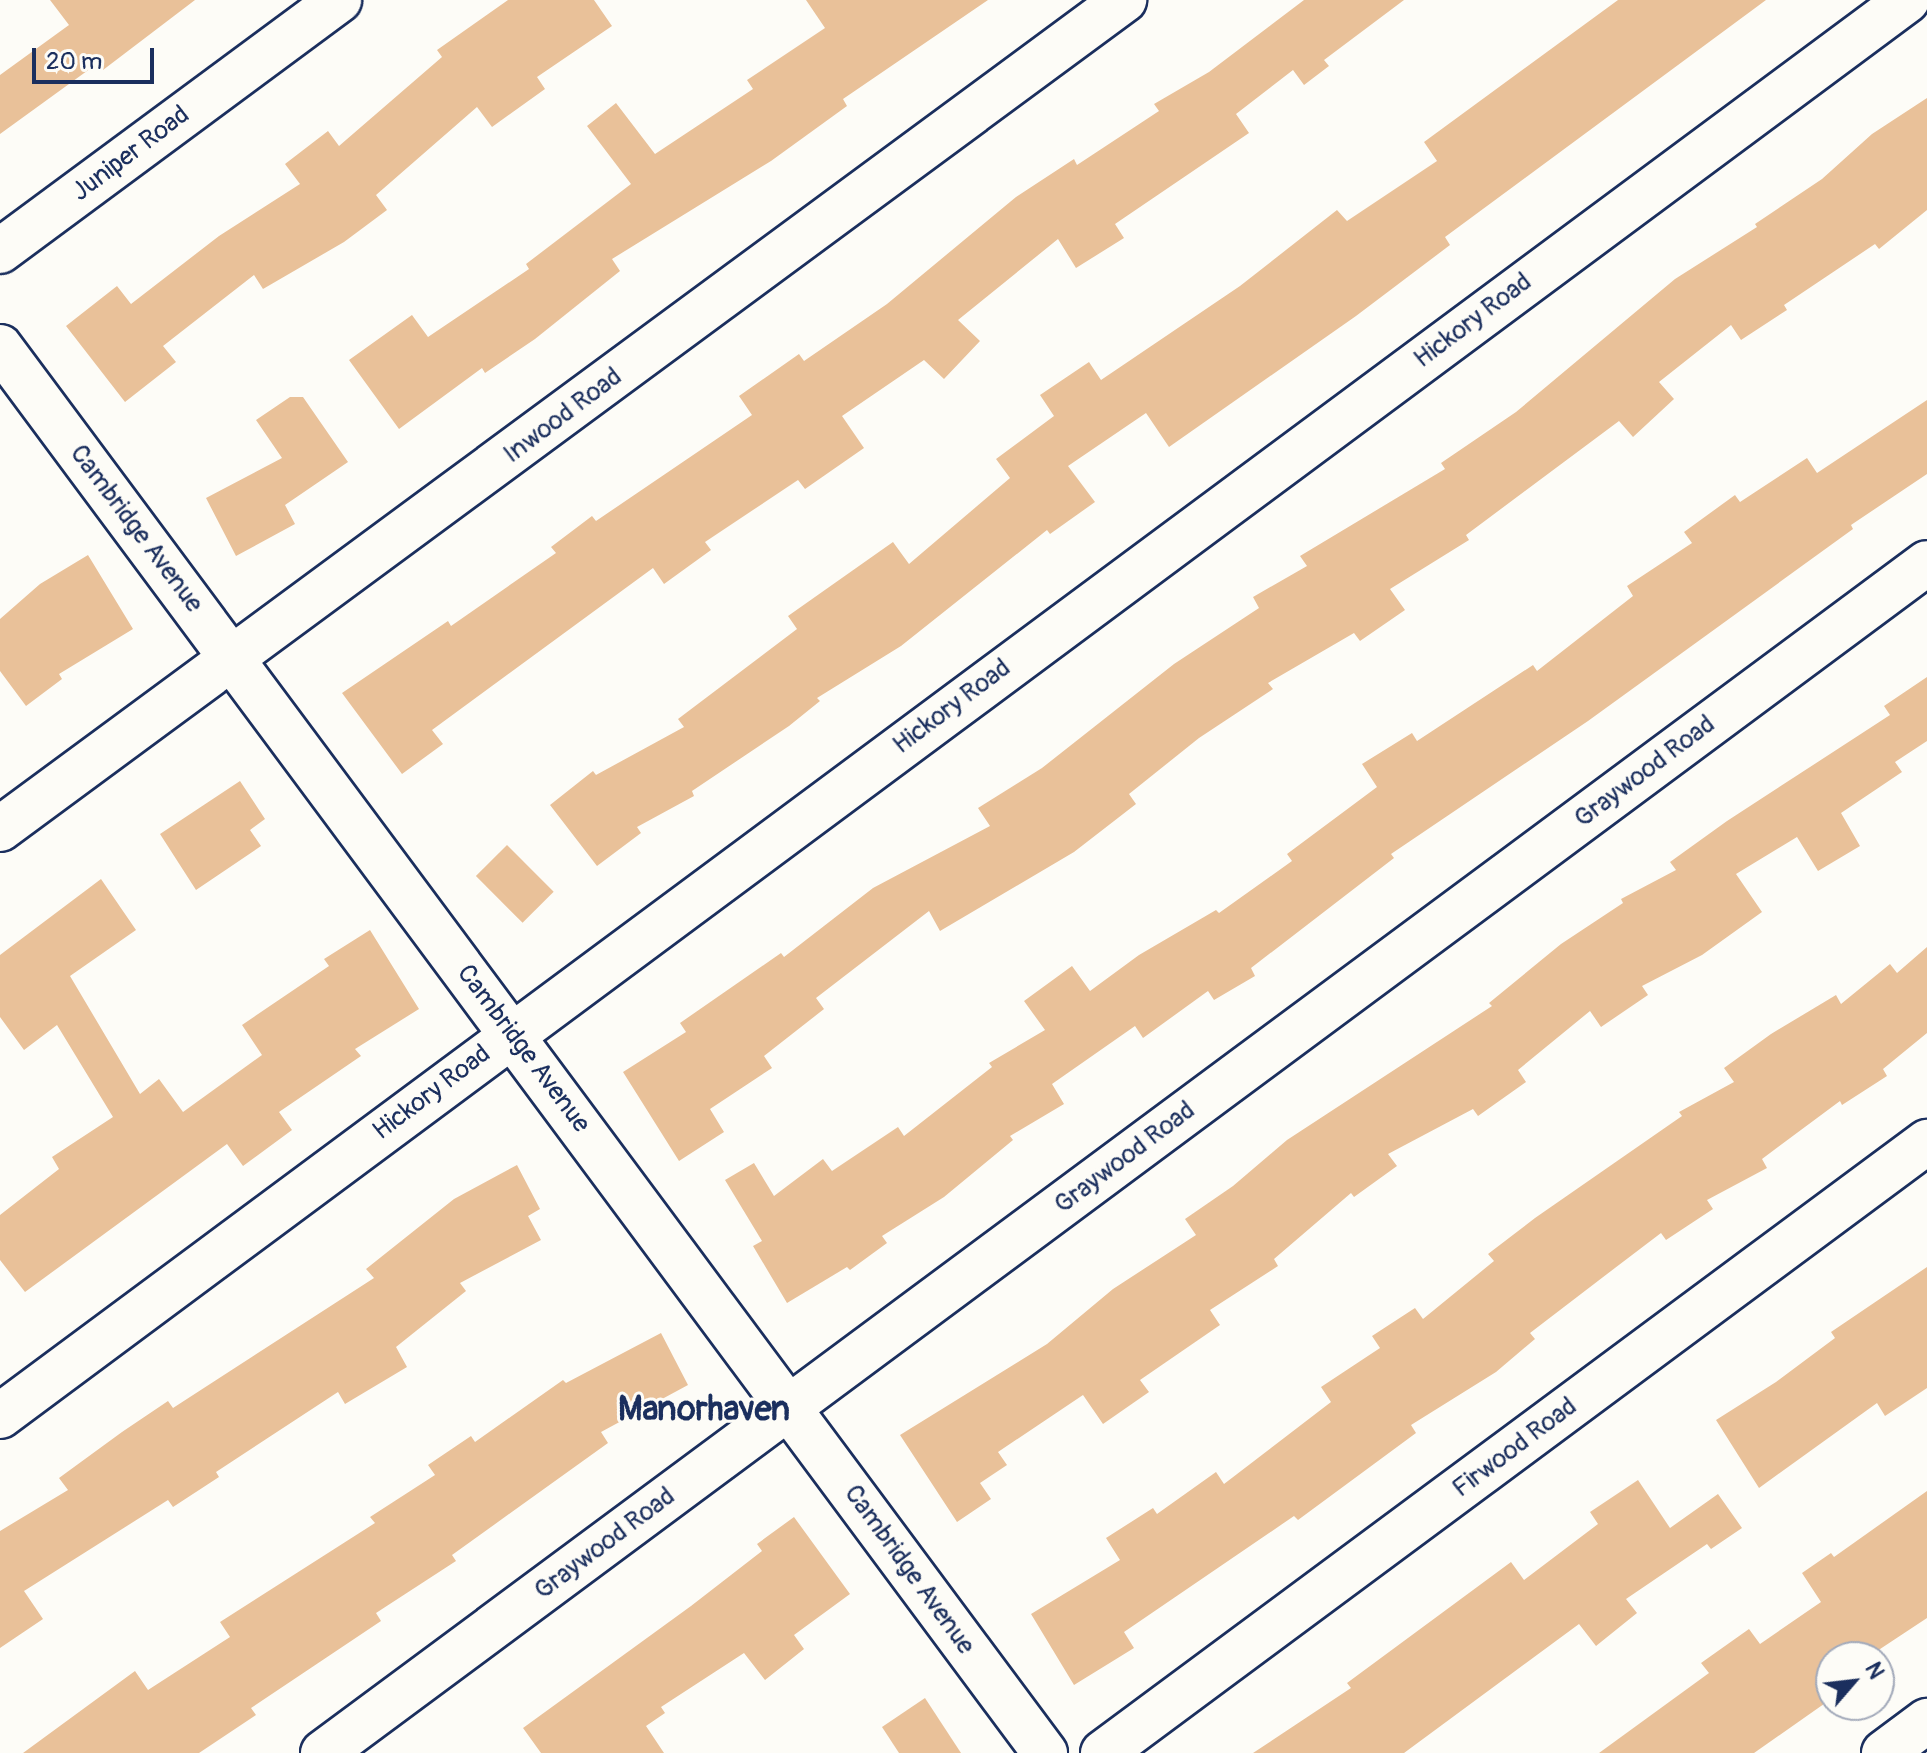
<!DOCTYPE html>
<style>
body{margin:0}
#map{position:relative;width:1927px;height:1753px;overflow:hidden;background:#fdfcf7;font-family:Pangolin,sans-serif}
div>[style]{position:absolute}
.building>*{inset:0;background:#e9c199;transform-origin:0 0}
.roads{filter:drop-shadow(2px 0 #1b2f5e) drop-shadow(-2px 0 #1b2f5e) drop-shadow(0 2px #1b2f5e) drop-shadow(0 -2px #1b2f5e)}
.minor>*{height:44px;margin:-22px;padding:0 22px;transform-origin:22px;border-radius:22px;background:#fdfcf7}
span{translate:-50% -50%;white-space:nowrap;text-align:center;line-height:1.15;-webkit-text-stroke:6px #fdfcf7;paint-order:stroke}
.street-label{font-size:26px;color:#1b2f5e}
.district-label{font-size:34px;color:#1b2f5e;font-weight:700}
.north{position:absolute;left:1815px;top:1641px;width:80px;height:80px;box-sizing:border-box;background:#fdfcf7;border:2px solid #a3aaba;border-radius:50%;rotate:62deg;font-size:22px;font-weight:700;line-height:32px;text-align:center;color:#1b2f5e}
.north::after{content:'';display:block;margin:auto;width:28px;height:36px;background:#1b2f5e;clip-path:polygon(50% 0,100% 100%,50% 72%,0 100%)}
.scale{position:absolute;left:32px;top:48px;width:122px;height:36px;box-sizing:border-box;border:4px solid #1b2f5e;border-top:0;padding-left:10px;font-size:24px;line-height:28px;white-space:nowrap;color:#1b2f5e;-webkit-text-stroke:6px #fdfcf7;paint-order:stroke}
</style>
<div id="map">
<div class="building">
<div style="clip-path:polygon(50px 0,195px 0,103px 70px,98px 63px,0 134px,0 75px,69px 25px)"></div>
<div style="clip-path:polygon(508px 0,594px 0,612px 26px,537px 77px,545px 89px,492px 127px,477px 107px,376px 195px,387px 210px,344px 242px,263px 289px,254px 275px,163px 346px,176px 362px,125px 402px,66px 326px,117px 286px,131px 304px,219px 236px,300px 184px,285px 164px,328px 131px,339px 146px,442px 57px,437px 50px)"></div>
<div style="clip-path:polygon(806px 0,988px 0,843px 99px,847px 106px,771px 161px,612px 259px,620px 271px,535px 339px,485px 373px,482px 368px,399px 429px,349px 360px,412px 315px,428px 337px,529px 269px,526px 264px,631px 184px,587px 126px,616px 103px,655px 154px,753px 89px,747px 80px,825px 28px)"></div>
<div style="clip-path:polygon(1304px 0,1404px 0,1324px 60px,1329px 66px,1304px 85px,1293px 70px,1236px 114px,1249px 133px,1115px 224px,1124px 238px,1076px 268px,1058px 239px,958px 320px,980px 341px,944px 379px,924px 360px,842px 416px,864px 448px,805px 489px,798px 480px,705px 542px,711px 550px,664px 584px,653px 568px,432px 730px,443px 744px,402px 774px,342px 693px,448px 621px,451px 626px,556px 553px,551px 547px,592px 516px,596px 521px,752px 415px,739px 396px,799px 354px,804px 361px,887px 304px,1016px 197px,1074px 159px,1077px 165px,1159px 111px,1154px 104px,1209px 72px)"></div>
<div style="clip-path:polygon(1618px 0,1766px 0,1445px 237px,1450px 245px,1356px 316px,1169px 447px,1146px 413px,1068px 466px,1095px 502px,1050px 534px,1047px 530px,901px 646px,817px 698px,820px 701px,789px 726px,692px 791px,694px 796px,637px 827px,641px 833px,597px 866px,550px 805px,593px 771px,596px 775px,684px 727px,678px 719px,797px 629px,788px 616px,893px 542px,909px 564px,1010px 478px,996px 459px,1054px 416px,1040px 395px,1089px 362px,1101px 380px,1240px 286px,1337px 210px,1347px 221px,1437px 161px,1424px 142px)"></div>
<div style="clip-path:polygon(1927px 98px,1927px 210px,1879px 249px,1875px 244px,1784px 305px,1787px 310px,1741px 340px,1731px 325px,1659px 382px,1674px 399px,1633px 437px,1619px 421px,1466px 535px,1469px 540px,1390px 589px,1405px 610px,1360px 641px,1354px 633px,1268px 683px,1273px 689px,1199px 738px,1129px 794px,1136px 804px,1074px 852px,940px 931px,929px 911px,816px 998px,824px 1009px,764px 1056px,772px 1068px,710px 1109px,724px 1132px,679px 1161px,623px 1072px,686px 1032px,680px 1023px,781px 953px,784px 957px,873px 888px,990px 826px,978px 808px,1042px 768px,1174px 664px,1259px 608px,1253px 597px,1307px 566px,1300px 556px,1445px 469px,1441px 463px,1516px 412px,1675px 279px,1757px 227px,1755px 224px,1822px 179px,1872px 134px)"></div>
<div style="clip-path:polygon(290px 397px,303px 397px,348px 462px,285px 505px,295px 524px,236px 556px,206px 498px,282px 458px,256px 420px)"></div>
<div style="clip-path:polygon(1927px 400px,1927px 474px,1851px 525px,1853px 529px,1588px 721px,1391px 854px,1394px 858px,1251px 968px,1255px 976px,1214px 1000px,1208px 991px,1143px 1038px,1135px 1026px,1052px 1084px,1064px 1104px,1010px 1136px,1013px 1140px,944px 1197px,882px 1236px,887px 1243px,850px 1270px,847px 1267px,787px 1303px,753px 1246px,762px 1241px,725px 1180px,754px 1163px,774px 1196px,823px 1159px,832px 1171px,898px 1127px,904px 1136px,992px 1067px,989px 1063px,1045px 1030px,1024px 1001px,1072px 966px,1090px 991px,1139px 955px,1216px 910px,1219px 913px,1292px 861px,1287px 854px,1377px 787px,1362px 764px,1412px 733px,1417px 741px,1533px 665px,1537px 671px,1633px 596px,1627px 586px,1692px 543px,1684px 532px,1735px 495px,1740px 502px,1807px 458px,1817px 473px)"></div>
<div style="clip-path:polygon(88px 555px,133px 629px,59px 674px,62px 679px,26px 706px,0 671px,0 619px,40px 584px)"></div>
<div style="clip-path:polygon(1927px 677px,1927px 741px,1895px 762px,1902px 772px,1841px 813px,1860px 846px,1818px 871px,1797px 837px,1736px 874px,1762px 912px,1702px 955px,1642px 986px,1648px 995px,1601px 1027px,1590px 1011px,1518px 1070px,1526px 1082px,1478px 1116px,1473px 1109px,1388px 1154px,1397px 1166px,1354px 1197px,1351px 1193px,1274px 1259px,1278px 1266px,1210px 1310px,1220px 1325px,1140px 1380px,1149px 1392px,1103px 1424px,1083px 1395px,998px 1452px,1007px 1465px,980px 1483px,991px 1499px,957px 1522px,900px 1435px,1047px 1344px,1113px 1289px,1196px 1235px,1185px 1219px,1233px 1186px,1287px 1140px,1492px 1006px,1489px 1003px,1561px 944px,1623px 903px,1621px 899px,1676px 870px,1670px 862px,1727px 821px,1890px 715px,1884px 706px)"></div>
<div style="clip-path:polygon(240px 781px,265px 819px,250px 830px,261px 846px,196px 890px,160px 834px)"></div>
<div style="left:507px;top:845px;width:66px;height:44px;rotate:45deg"></div>
<div style="clip-path:polygon(101px 879px,136px 930px,70px 976px,140px 1094px,159px 1079px,183px 1112px,262px 1055px,242px 1025px,329px 966px,324px 959px,370px 930px,419px 1009px,355px 1049px,361px 1056px,279px 1112px,292px 1130px,243px 1166px,227px 1144px,25px 1292px,0 1260px,0 1215px,59px 1169px,52px 1157px,113px 1117px,57px 1025px,24px 1050px,0 1017px,0 955px)"></div>
<div style="clip-path:polygon(1927px 947px,1927px 1033px,1883px 1069px,1887px 1076px,1842px 1105px,1840px 1101px,1762px 1159px,1767px 1168px,1707px 1200px,1713px 1209px,1666px 1240px,1661px 1233px,1611px 1271px,1530px 1333px,1535px 1339px,1496px 1372px,1411px 1425px,1416px 1433px,1298px 1520px,1294px 1516px,1124px 1632px,1134px 1648px,1074px 1685px,1031px 1614px,1120px 1560px,1106px 1538px,1153px 1508px,1157px 1514px,1216px 1472px,1224px 1484px,1331px 1402px,1321px 1387px,1380px 1348px,1372px 1336px,1415px 1308px,1423px 1319px,1494px 1261px,1488px 1254px,1535px 1218px,1682px 1116px,1679px 1112px,1734px 1082px,1724px 1068px,1771px 1034px,1836px 995px,1841px 1004px,1890px 964px,1897px 973px)"></div>
<div style="clip-path:polygon(517px 1165px,540px 1209px,528px 1216px,541px 1240px,460px 1283px,466px 1291px,396px 1347px,407px 1367px,345px 1404px,338px 1392px,216px 1472px,219px 1477px,173px 1507px,168px 1500px,24px 1591px,43px 1619px,0 1648px,0 1531px,68px 1490px,59px 1478px,122px 1432px,168px 1401px,173px 1408px,374px 1278px,366px 1269px,454px 1199px)"></div>
<div style="clip-path:polygon(1927px 1267px,1927px 1388px,1885px 1416px,1877px 1403px,1759px 1488px,1716px 1420px,1776px 1382px,1835px 1338px,1831px 1332px)"></div>
<div style="clip-path:polygon(661px 1333px,688px 1385px,601px 1432px,608px 1443px,452px 1555px,456px 1561px,376px 1613px,381px 1621px,251px 1708px,256px 1715px,199px 1753px,23px 1753px,135px 1671px,148px 1690px,230px 1637px,220px 1622px,375px 1523px,370px 1517px,435px 1475px,428px 1465px,471px 1436px,475px 1442px,563px 1380px,566px 1383px)"></div>
<div style="clip-path:polygon(1638px 1480px,1670px 1528px,1718px 1494px,1742px 1528px,1711px 1549px,1707px 1544px,1626px 1599px,1637px 1613px,1596px 1646px,1579px 1624px,1404px 1753px,1253px 1753px,1351px 1688px,1347px 1683px,1511px 1562px,1524px 1580px,1598px 1524px,1590px 1512px)"></div>
<div style="clip-path:polygon(1927px 1491px,1927px 1618px,1868px 1657px,1831px 1657px,1831px 1699px,1754px 1753px,1599px 1753px,1709px 1673px,1701px 1663px,1749px 1629px,1760px 1644px,1821px 1602px,1802px 1573px,1831px 1553px,1834px 1557px)"></div>
<div style="clip-path:polygon(794px 1517px,850px 1594px,794px 1635px,804px 1649px,765px 1680px,744px 1653px,661px 1707px,665px 1713px,646px 1726px,664px 1753px,541px 1753px,523px 1728px,691px 1606px,762px 1551px,757px 1544px)"></div>
<div style="clip-path:polygon(925px 1698px,961px 1753px,899px 1753px,882px 1727px)"></div>
</div>
<div class="roads">
<div class="minor">
<div style="left:0;top:251px;width:422px;rotate:-36.5deg"></div>
<div style="left:0;top:347px;width:1752px;rotate:53.38deg"></div>
<div style="left:0;top:829px;width:1397px;rotate:-36.41deg"></div>
<div style="left:0;top:1416px;width:2375px;rotate:-36.59deg"></div>
<div style="left:323px;top:1753px;width:1997px;rotate:-36.57deg"></div>
<div style="left:1103px;top:1753px;width:1026px;rotate:-36.56deg"></div>
<div style="left:1884px;top:1753px;width:54px;rotate:-36.7deg"></div>
</div>
</div>
<div class="street-label">
<span style="left:131px;top:154px;rotate:-37deg">Juniper Road</span>
<span style="left:1473px;top:321px;rotate:-37deg">Hickory Road</span>
<span style="left:563px;top:416px;rotate:-37deg">Inwood Road</span>
<span style="left:136px;top:529px;rotate:53deg">Cambridge Avenue</span>
<span style="left:952px;top:707px;rotate:-37deg">Hickory Road</span>
<span style="left:1645px;top:772px;rotate:-37deg">Graywood Road</span>
<span style="left:523px;top:1049px;rotate:53deg">Cambridge Avenue</span>
<span style="left:432px;top:1093px;rotate:-37deg">Hickory Road</span>
<span style="left:1125px;top:1158px;rotate:-37deg">Graywood Road</span>
<span style="left:1515px;top:1448px;rotate:-37deg">Firwood Road</span>
<span style="left:605px;top:1544px;rotate:-37deg">Graywood Road</span>
<span style="left:909px;top:1570px;rotate:54deg">Cambridge Avenue</span>
</div>
<div class="district-label">
<span style="left:704px;top:1410px">Manorhaven</span>
</div>
<div class="north">N</div>
<div class="scale">20 m</div>
</div>
